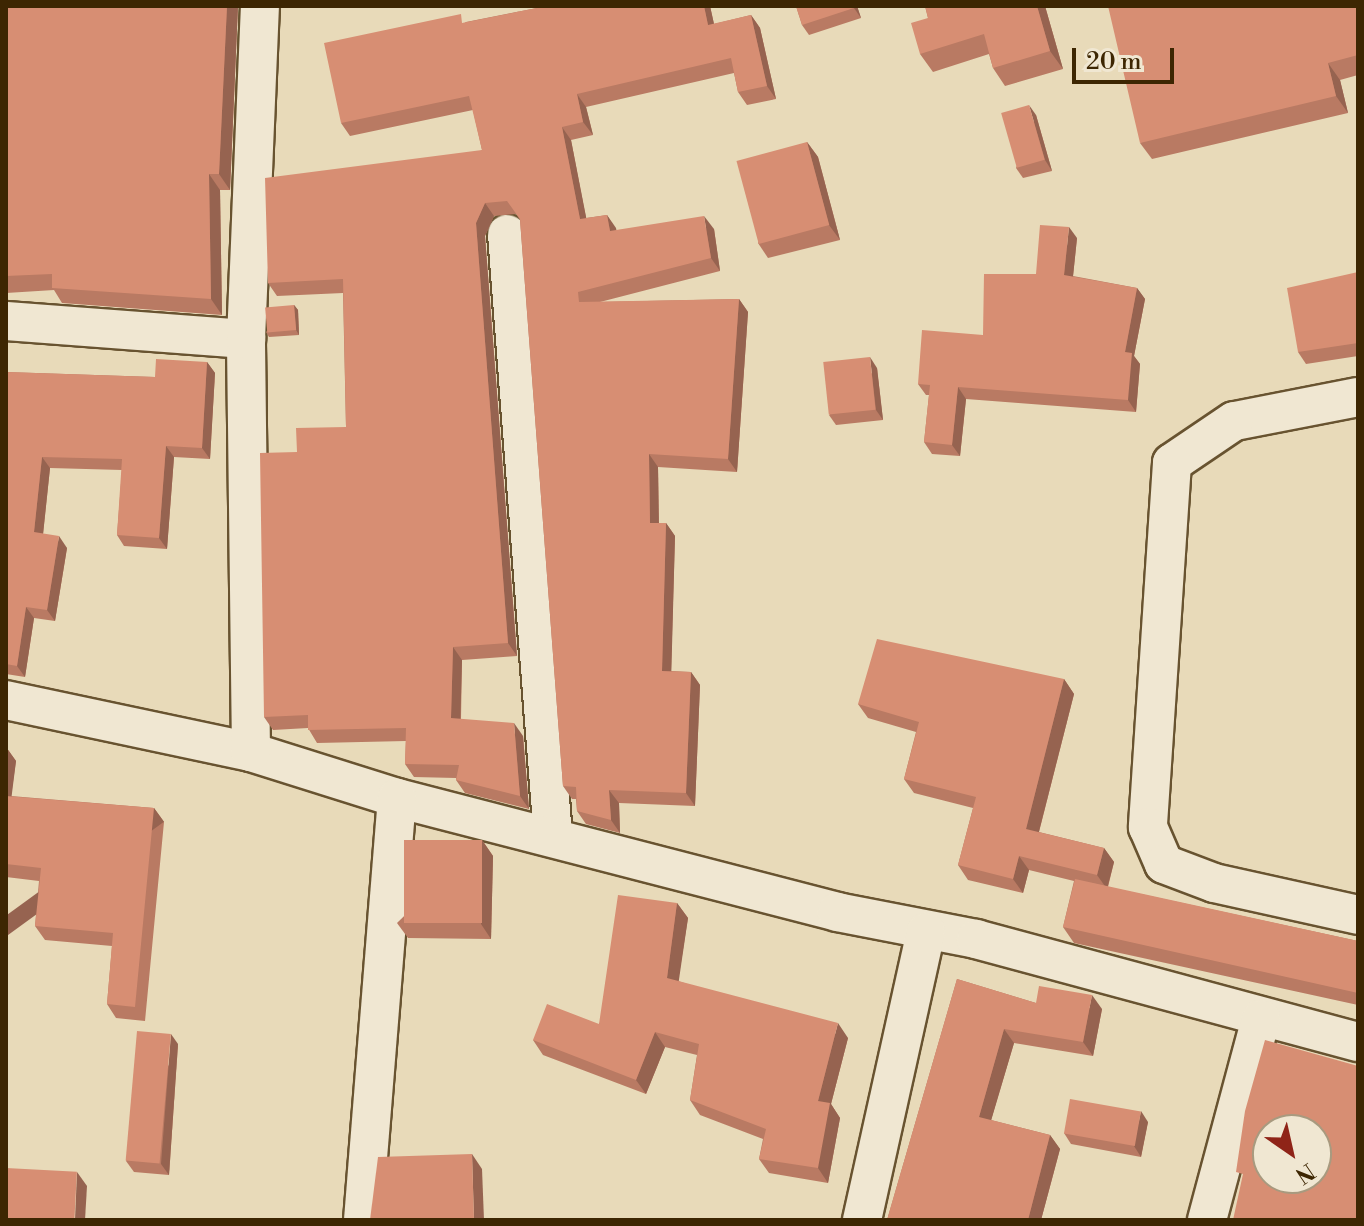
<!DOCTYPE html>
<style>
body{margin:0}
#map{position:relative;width:1364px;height:1226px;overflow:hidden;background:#e8dab9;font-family:"Libre Bodoni",serif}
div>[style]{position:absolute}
.roads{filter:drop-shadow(2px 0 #685330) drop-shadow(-2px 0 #685330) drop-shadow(0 2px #685330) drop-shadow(0 -2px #685330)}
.street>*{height:38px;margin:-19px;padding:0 19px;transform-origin:19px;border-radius:19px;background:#f0e7d2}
.wall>*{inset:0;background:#b97a63}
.shaded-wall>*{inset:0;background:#966350;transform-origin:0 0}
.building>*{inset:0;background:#d78e73;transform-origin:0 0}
span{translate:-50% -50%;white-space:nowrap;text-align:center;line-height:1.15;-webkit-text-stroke:6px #f0e7d2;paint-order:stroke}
.frame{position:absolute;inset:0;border:8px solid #3d2602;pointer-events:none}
.north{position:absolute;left:1252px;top:1114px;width:80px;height:80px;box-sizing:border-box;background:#f0e7d2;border:2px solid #a89a7f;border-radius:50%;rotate:146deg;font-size:22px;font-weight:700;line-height:32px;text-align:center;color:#3d2602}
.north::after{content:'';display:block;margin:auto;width:28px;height:36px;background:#8f2418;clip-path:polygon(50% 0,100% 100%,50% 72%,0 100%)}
.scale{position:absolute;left:1072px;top:48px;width:102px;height:36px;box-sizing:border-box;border:4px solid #3d2602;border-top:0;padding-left:10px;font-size:24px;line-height:28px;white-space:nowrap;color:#3d2602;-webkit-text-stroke:6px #f0e7d2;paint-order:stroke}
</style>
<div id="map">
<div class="roads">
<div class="street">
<div style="left:507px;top:234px;width:605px;rotate:85.64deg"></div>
<div style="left:6px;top:321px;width:241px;rotate:4.3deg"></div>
<div style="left:1358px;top:397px;width:126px;rotate:169deg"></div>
<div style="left:1234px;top:421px;width:75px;rotate:145.9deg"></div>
<div style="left:1172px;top:463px;width:365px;rotate:93.8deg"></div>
<div style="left:1148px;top:827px;width:40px;rotate:66.6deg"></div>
<div style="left:1164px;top:864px;width:53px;rotate:20.8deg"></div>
<div style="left:1214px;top:883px;width:148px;rotate:12.5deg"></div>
<div style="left:6px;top:700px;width:250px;rotate:12deg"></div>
<div style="left:251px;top:752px;width:153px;rotate:17.5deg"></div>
<div style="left:397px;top:798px;width:455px;rotate:14.5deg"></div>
<div style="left:837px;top:912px;width:142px;rotate:11deg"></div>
<div style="left:976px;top:939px;width:396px;rotate:15.1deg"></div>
<div style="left:251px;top:752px;width:413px;rotate:-90.7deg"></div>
<div style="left:246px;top:339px;width:333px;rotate:-87.6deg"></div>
<div style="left:363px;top:1220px;width:423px;rotate:-85.4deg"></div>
<div style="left:862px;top:1220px;width:295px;rotate:-77.5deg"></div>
<div style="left:1207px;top:1220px;width:208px;rotate:-75deg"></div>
</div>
</div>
<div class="wall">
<div style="clip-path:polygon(6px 6px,238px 6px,230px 190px,220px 190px,222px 315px,62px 303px,54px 290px,6px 293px)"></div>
<div style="clip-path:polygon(547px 6px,710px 6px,714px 24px,751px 15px,760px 28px,776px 99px,747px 105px,738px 92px,734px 73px,586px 107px,593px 135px,571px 140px,586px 218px,607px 215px,616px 230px,714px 229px,720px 271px,600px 302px,739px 299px,748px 312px,737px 472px,658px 467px,659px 523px,666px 523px,675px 536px,671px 671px,691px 672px,700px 685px,695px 806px,619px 803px,620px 833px,586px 824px,577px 811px,576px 799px,572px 799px,563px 786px,520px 220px,516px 214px,494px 216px,485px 236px,517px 656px,462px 660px,461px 719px,523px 736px,529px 809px,465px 793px,456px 780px,456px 778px,414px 777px,405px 764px,406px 741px,317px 743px,308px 728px,273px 730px,264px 717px,297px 452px,346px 427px,343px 293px,277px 296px,268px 283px,482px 150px,473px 110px,350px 136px,341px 123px,466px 22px)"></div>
<div style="clip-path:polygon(796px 6px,857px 6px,861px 18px,809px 35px,802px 25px)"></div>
<div style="clip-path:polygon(925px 6px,1045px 6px,1063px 69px,1005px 86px,993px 68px,989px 54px,933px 72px,920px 54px,928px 18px)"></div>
<div style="clip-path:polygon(1358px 6px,1358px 75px,1340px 80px,1348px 113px,1152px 159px,1140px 143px)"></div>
<div style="clip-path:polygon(1036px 115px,1052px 171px,1023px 178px,1016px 168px)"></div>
<div style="clip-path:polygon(807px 142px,818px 157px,840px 240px,768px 258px,758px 243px)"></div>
<div style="clip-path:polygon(1077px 238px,1073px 276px,1137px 288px,1145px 299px,1134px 356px,1140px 364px,1136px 412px,966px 399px,960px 456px,932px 454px,924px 442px,929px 395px,926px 395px,918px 384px,983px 335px,1036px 274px)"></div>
<div style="clip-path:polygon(1358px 272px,1358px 356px,1306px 364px,1298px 352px)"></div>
<div style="clip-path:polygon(294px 305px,298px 310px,299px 335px,269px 337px,266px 332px)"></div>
<div style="clip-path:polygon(207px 362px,215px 373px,210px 459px,174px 457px,167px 549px,124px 546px,117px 535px,122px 470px,50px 468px,43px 534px,67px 548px,55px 621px,34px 618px,25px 677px,6px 674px,6px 372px,155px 377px)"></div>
<div style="clip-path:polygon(877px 368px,883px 420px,836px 425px,829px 415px)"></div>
<div style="clip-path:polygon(1064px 679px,1074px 694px,1039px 832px,1104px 848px,1114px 862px,1108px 887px,1358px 941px,1358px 1005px,1074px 943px,1063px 927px,1074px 881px,1029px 870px,1023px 893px,968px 880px,958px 865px,973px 808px,914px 793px,904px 779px,916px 732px,868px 718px,858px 704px)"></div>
<div style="clip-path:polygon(6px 747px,16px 761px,11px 796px,154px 808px,164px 822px,145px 1021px,116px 1018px,107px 1004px,112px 946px,45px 940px,35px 926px,39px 881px,6px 877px)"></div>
<div style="clip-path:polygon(482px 840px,493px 856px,491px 939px,408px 938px,397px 923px)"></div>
<div style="clip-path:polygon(677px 903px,688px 918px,678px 981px,848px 1038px,831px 1104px,840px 1118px,828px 1183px,769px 1173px,759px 1159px,763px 1139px,700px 1115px,690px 1100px,697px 1055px,665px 1047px,646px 1094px,543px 1055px,533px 1040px,599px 1024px)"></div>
<div style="clip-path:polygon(957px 979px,1036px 1003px,1102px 1009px,1093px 1056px,1014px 1043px,991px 1120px,1050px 1135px,1060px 1149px,1041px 1220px,887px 1220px)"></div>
<div style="clip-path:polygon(178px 1044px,169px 1175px,134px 1172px,126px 1161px)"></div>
<div style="clip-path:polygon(1148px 1122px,1141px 1157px,1071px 1144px,1064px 1133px)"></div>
</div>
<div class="shaded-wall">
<div style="clip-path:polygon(227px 6px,238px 6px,230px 190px,219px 174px)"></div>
<div style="clip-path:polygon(704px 6px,710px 6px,717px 38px,708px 25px)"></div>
<div style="clip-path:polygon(854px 6px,857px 6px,861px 18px,854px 8px)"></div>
<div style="clip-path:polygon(1037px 6px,1045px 6px,1063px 69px,1050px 51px)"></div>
<div style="clip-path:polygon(751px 15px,760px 28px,776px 99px,767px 86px)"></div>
<div style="clip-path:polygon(1328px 63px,1340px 80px,1348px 113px,1336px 96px)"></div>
<div style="clip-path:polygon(577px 94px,586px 107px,593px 135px,583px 122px)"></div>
<div style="clip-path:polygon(1029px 105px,1036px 115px,1052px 171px,1045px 160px)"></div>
<div style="clip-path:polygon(562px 127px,571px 140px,589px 232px,580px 219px)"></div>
<div style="clip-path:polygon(807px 142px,818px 157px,840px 240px,829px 225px)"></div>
<div style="clip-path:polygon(209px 174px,220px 190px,222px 315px,211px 299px)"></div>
<div style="clip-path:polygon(485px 203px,494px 216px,485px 236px,517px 656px,508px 643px,476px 223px)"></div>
<div style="clip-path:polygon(607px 215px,616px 228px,619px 244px,610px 231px)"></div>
<div style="clip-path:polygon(704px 216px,714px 229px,720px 271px,711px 258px)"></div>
<div style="clip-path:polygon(1069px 227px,1077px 238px,1072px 286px,1064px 275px)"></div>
<div style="clip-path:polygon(1137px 288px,1145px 299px,1134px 356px,1140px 364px,1136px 412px,1128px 400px,1125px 352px)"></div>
<div style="clip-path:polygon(739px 299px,748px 312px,737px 472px,728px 459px)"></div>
<div style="clip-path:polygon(294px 305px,298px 310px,299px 335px,296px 330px)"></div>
<div style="clip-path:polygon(870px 357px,877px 368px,883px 420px,876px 410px)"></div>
<div style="clip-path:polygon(207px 362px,215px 373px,210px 459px,202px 448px)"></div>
<div style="clip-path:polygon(958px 387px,966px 399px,960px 456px,952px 445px)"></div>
<div style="clip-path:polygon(166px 446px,174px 457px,167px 549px,159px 538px)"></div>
<div style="clip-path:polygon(649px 454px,658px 467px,659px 536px,650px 523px)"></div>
<div style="clip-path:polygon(42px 457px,50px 468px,42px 544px,34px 532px)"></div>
<div style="clip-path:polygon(666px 523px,675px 536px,671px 684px,662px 671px)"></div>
<div style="clip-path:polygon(59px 536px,67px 548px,55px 621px,47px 610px)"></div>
<div style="clip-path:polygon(26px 607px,34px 618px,25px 677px,17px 666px)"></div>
<div style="clip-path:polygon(453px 647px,462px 660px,460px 731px,451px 718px)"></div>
<div style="clip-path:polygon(691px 672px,700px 685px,695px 806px,686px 793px)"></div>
<div style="clip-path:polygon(1064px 679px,1074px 694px,1036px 843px,1026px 829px)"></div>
<div style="clip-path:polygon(514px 723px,523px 736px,529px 809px,520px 796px)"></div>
<div style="clip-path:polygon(6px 747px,16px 761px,10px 809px,6px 804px)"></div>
<div style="clip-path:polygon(609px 790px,619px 803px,620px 833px,611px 820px)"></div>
<div style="left:154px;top:808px;width:17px;height:200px;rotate:54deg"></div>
<div style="clip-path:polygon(482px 840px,493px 856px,491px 939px,481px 924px)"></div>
<div style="clip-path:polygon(1104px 848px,1114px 862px,1107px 889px,1097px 875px)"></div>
<div style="clip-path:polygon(1019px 856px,1029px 870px,1023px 893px,1013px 879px)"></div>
<div style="clip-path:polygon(677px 903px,688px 918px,677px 993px,667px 978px)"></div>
<div style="clip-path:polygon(1092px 995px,1102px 1009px,1093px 1056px,1083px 1042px)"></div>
<div style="clip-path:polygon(838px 1023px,848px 1038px,831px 1104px,840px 1118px,828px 1183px,818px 1168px,818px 1101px)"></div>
<div style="clip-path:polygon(1004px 1029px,1014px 1043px,988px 1131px,979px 1117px)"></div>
<div style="clip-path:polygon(655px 1032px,665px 1047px,646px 1094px,636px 1080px)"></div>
<div style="clip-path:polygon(171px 1034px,178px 1044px,169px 1175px,161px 1164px)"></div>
<div style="clip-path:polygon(1141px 1111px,1148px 1122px,1141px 1157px,1134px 1146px)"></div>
<div style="clip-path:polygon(1050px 1135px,1060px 1149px,1041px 1220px,1028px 1220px)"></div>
<div style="clip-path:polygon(472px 1154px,482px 1169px,484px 1220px,474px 1220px)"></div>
<div style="clip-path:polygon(77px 1172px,87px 1186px,85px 1220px,75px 1220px)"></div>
</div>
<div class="building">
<div style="clip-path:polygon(6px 6px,227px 6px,219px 174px,209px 174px,211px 299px,52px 288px,52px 274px,6px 276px)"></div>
<div style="clip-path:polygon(547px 6px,704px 6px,708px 25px,751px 15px,767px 86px,738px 92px,731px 58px,577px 94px,583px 122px,562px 127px,580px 219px,607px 215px,610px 231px,704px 216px,711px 258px,578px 292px,579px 302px,739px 299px,728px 459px,649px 454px,650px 523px,666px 523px,662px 671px,691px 672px,686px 793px,609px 790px,611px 820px,577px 811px,576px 787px,563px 786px,520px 219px,507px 201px,485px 203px,476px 223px,508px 643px,453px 647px,451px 718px,514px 723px,520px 796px,456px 780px,459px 765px,405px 764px,406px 728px,308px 730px,308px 715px,264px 717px,260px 453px,297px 452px,296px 428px,346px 427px,343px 279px,268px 283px,265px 178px,482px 150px,469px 96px,341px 123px,324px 43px,461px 14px,462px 23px)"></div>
<div style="clip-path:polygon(796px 6px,854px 6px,854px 8px,802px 25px)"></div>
<div style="clip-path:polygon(925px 6px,1037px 6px,1050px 51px,993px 68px,984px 34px,920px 54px,911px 23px,928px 18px)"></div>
<div style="clip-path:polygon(1108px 6px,1358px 6px,1358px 55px,1328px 63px,1336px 96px,1140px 143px)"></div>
<div style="left:1029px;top:105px;width:57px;height:29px;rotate:74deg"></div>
<div style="left:807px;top:142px;width:86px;height:73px;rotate:75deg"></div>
<div style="clip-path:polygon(1040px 225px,1069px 227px,1064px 275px,1137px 288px,1125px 352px,1132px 353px,1128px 400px,958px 387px,952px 445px,924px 442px,930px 385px,918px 384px,922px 330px,983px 335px,984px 274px,1036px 274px)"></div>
<div style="clip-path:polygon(1358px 272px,1358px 343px,1298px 352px,1287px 288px)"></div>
<div style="left:294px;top:305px;width:25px;height:29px;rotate:85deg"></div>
<div style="left:870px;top:357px;width:53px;height:47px;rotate:84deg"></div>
<div style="clip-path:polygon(156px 359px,207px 362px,202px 448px,166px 446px,159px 538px,117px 535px,122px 459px,42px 457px,34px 532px,59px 536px,47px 610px,26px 607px,17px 666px,6px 664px,6px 372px,155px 377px)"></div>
<div style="clip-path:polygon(877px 639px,1064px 679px,1026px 829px,1104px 848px,1097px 875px,1019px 856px,1013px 879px,958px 865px,976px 797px,904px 779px,919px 722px,858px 704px)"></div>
<div style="clip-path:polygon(6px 796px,154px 808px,135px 1007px,107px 1004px,113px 933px,35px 926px,41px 868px,6px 864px)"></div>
<div style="left:404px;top:840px;width:78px;height:83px"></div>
<div style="clip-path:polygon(1075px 879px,1358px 941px,1357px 951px,1358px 951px,1358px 993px,1063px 927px)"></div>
<div style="clip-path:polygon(618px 895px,677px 903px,667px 978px,838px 1023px,818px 1101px,830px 1103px,818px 1168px,759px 1159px,766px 1129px,690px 1100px,699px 1044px,655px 1032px,636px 1080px,533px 1040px,547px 1004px,599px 1024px)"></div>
<div style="clip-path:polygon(957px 979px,1036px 1003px,1039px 986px,1092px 995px,1083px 1042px,1004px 1029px,979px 1117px,1050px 1135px,1028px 1220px,887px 1220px)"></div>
<div style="left:137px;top:1031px;width:34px;height:130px;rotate:5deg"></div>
<div style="clip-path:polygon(evenodd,1265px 1040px,1358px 1066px,1358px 1220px,1233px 1220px,1243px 1174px,1236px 1172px,1245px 1111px,1265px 1040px,1268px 1130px,1316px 1130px,1316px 1178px,1268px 1178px,1268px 1130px)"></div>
<div style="left:1070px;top:1099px;width:72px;height:35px;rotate:10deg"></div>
<div style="clip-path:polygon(472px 1154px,474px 1220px,370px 1220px,378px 1157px)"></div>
<div style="left:6px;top:1168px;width:71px;height:52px;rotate:3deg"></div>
</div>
<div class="frame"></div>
<div class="north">N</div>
<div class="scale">20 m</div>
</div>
